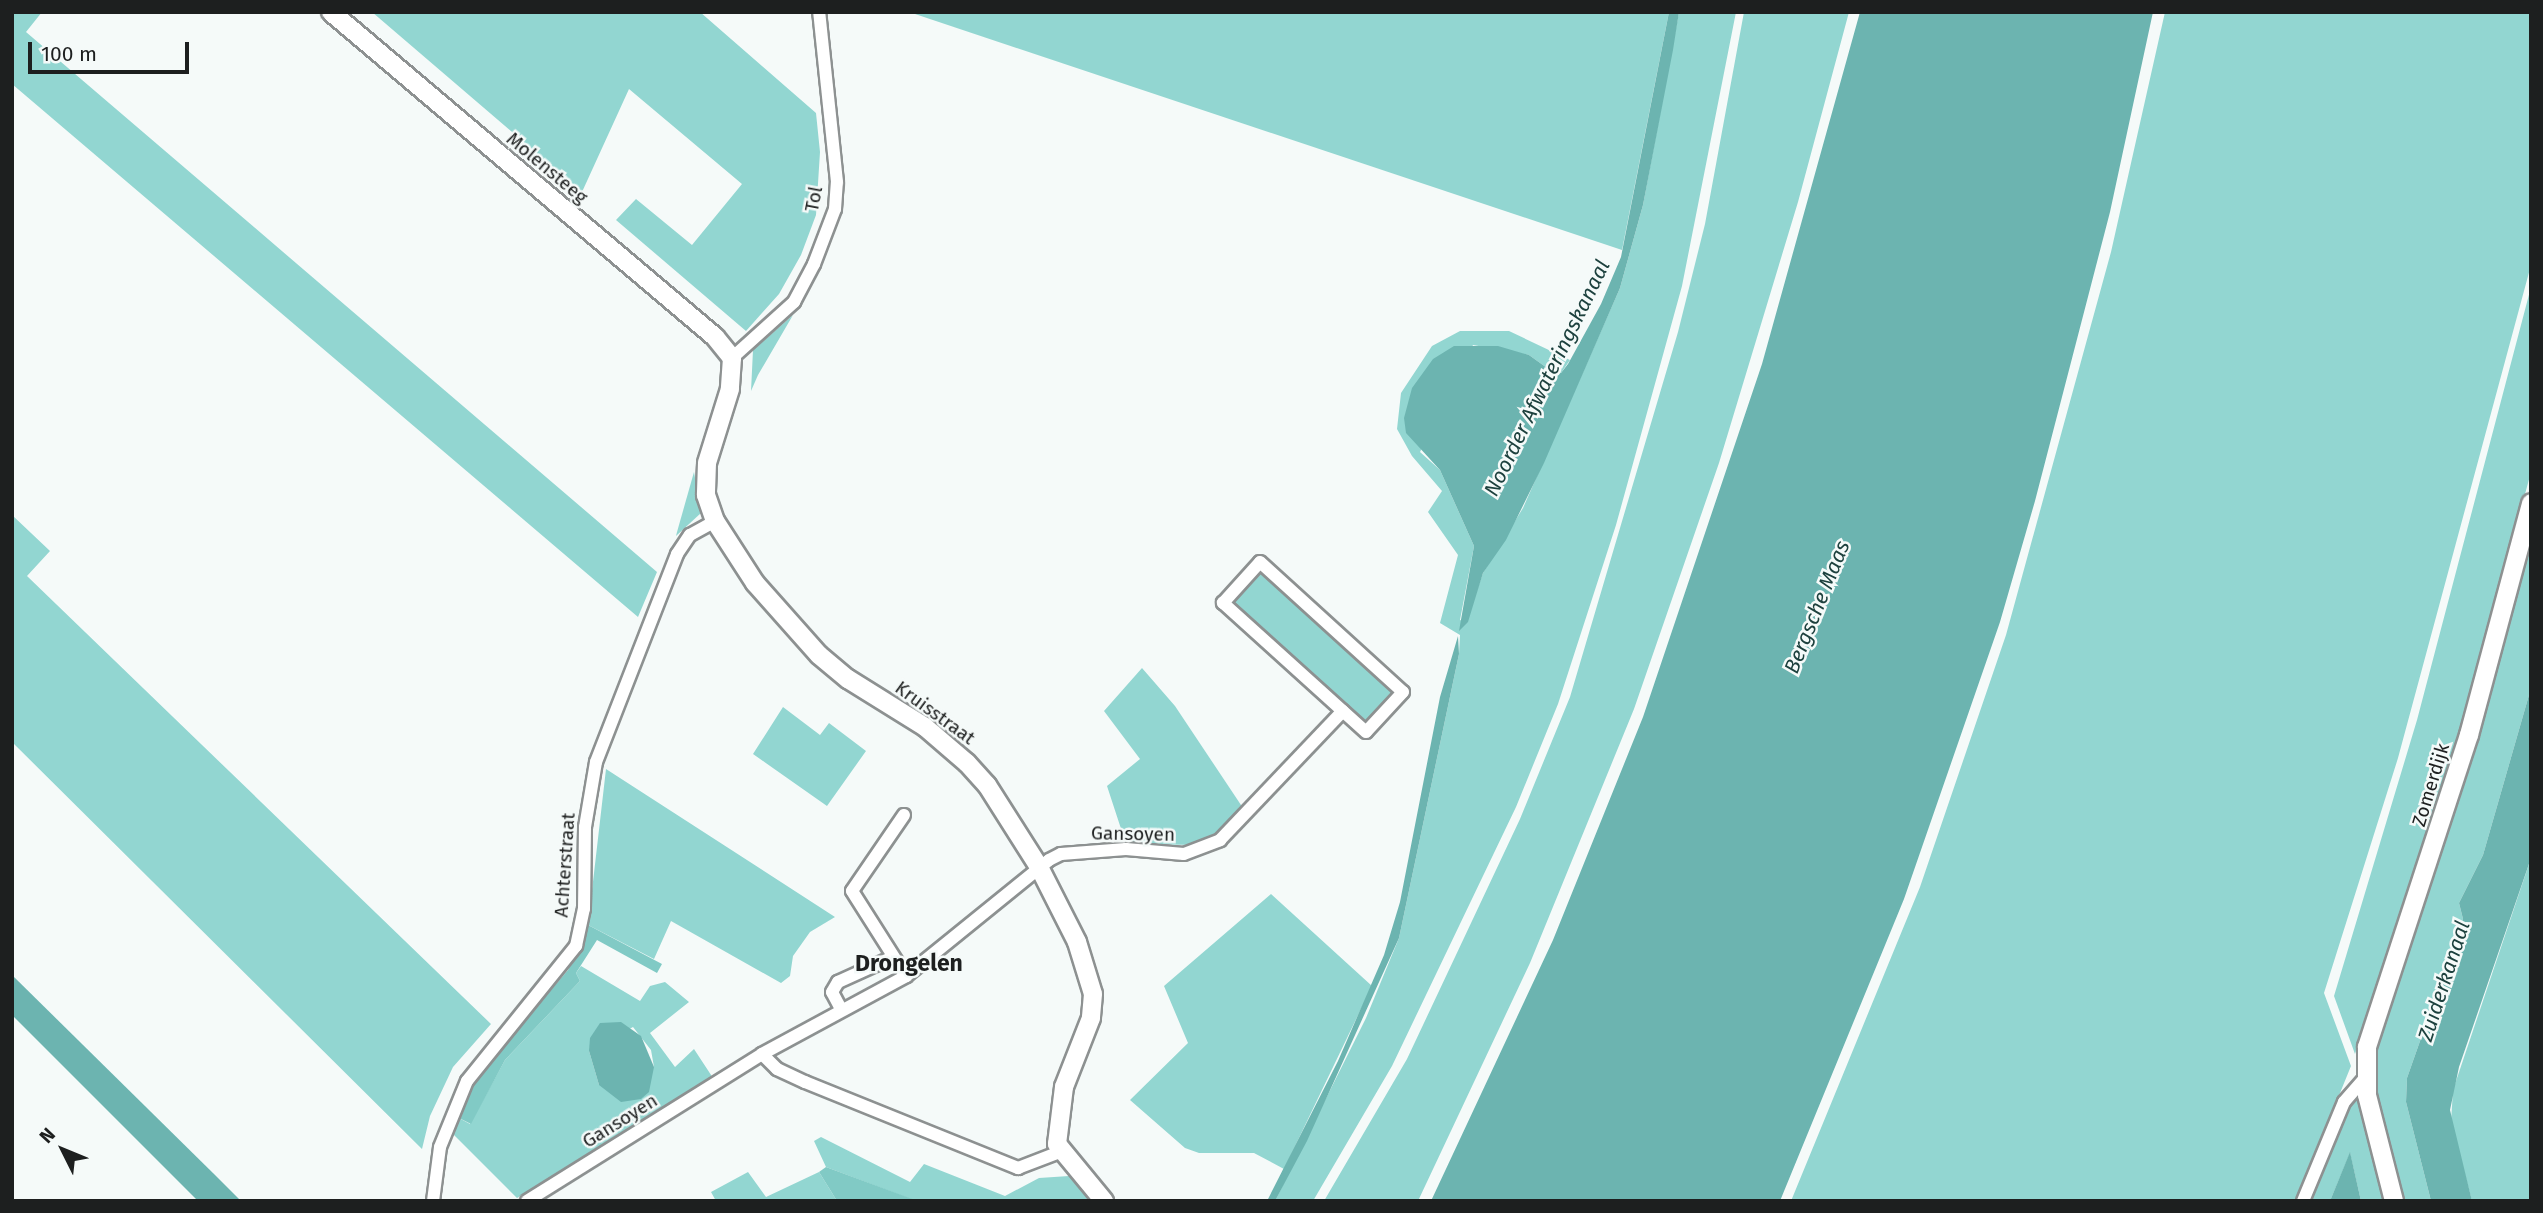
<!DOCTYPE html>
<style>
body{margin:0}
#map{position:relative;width:2543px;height:1213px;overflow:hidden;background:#f5faf9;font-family:"Fira Sans",sans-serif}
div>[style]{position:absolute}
.green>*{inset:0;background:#92d6d1}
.forest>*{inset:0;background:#81cac5}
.water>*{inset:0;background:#6cb4b0}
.roads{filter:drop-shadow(2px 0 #8d9191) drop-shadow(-2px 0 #8d9191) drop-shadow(0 2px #8d9191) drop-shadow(0 -2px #8d9191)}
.street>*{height:12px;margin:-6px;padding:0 6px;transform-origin:6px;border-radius:6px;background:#fff}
.secondary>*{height:18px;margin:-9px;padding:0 9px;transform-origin:9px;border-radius:9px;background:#fff}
span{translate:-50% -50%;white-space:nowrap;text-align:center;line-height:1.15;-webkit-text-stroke:5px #f5faf9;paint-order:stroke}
.street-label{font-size:19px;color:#1d1f1f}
.water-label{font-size:21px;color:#1d413e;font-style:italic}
.quarter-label{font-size:23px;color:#1d1f1f;font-weight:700}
.frame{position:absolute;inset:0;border:14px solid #1d1f1f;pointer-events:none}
.north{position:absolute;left:28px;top:1115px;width:70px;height:70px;-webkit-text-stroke:5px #f5faf9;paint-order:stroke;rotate:313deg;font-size:19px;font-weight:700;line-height:28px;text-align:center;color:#1d1f1f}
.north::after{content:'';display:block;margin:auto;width:24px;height:32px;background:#1d1f1f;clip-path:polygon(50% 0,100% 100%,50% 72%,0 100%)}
.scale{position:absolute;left:28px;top:42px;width:161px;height:32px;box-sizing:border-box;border:4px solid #1d1f1f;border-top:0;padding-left:9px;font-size:21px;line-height:24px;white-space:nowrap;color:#1d1f1f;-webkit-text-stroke:5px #f5faf9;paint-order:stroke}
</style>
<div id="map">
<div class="green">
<div style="clip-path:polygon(12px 12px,42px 12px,26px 32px,657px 572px,638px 617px,12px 84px)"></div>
<div style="clip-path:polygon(372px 12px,700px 12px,816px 113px,820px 152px,816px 215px,801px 255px,779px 294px,746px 331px,616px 220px,636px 199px,692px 245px,742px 184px,629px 89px,582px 192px)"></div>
<div style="clip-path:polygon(909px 12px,1669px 12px,1622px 250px)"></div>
<div style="clip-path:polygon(1679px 12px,1736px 12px,1682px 286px,1616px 525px,1558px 704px,1516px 807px,1392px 1066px,1313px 1201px,1275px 1201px,1366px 1018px,1399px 938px,1459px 654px,1460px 635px,1440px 623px,1458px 555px,1428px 512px,1442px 491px,1412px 456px,1397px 429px,1401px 393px,1432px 346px,1460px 331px,1509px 331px,1570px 360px,1561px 373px,1554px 373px,1529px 355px,1473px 345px,1420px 452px,1440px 470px,1474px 546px,1460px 620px,1466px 622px,1483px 573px,1523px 508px,1620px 288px,1643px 205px)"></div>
<div style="clip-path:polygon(1744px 12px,1849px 12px,1798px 202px,1719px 463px,1634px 709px,1530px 963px,1418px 1201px,1324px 1201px,1407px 1059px,1520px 819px,1570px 697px,1678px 332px,1705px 224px)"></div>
<div style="clip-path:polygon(2165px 12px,2531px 12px,2531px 265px,2398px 758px,2324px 993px,2351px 1066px,2296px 1201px,1791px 1201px,1920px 887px,2006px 635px,2111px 252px)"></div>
<div style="clip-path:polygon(2531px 287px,2531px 472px,2453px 760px,2355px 1054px,2334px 996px,2417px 720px)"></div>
<div style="clip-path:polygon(793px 315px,758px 375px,751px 391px,753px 350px)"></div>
<div style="clip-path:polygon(694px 472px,701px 513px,676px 536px,677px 532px)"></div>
<div style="clip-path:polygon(12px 515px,50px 551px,27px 576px,491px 1024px,453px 1067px,430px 1116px,422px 1149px,12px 742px)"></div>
<div style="clip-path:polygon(2531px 525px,2531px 688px,2483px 855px,2459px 903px,2463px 919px,2407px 1078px,2406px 1102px,2431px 1201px,2398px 1201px,2374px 1108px,2371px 1063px)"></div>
<div style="clip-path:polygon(1259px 572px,1392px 690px,1391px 698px,1367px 723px,1232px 604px)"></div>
<div style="clip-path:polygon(1142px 668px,1175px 706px,1245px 811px,1199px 845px,1126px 844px,1107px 786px,1140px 759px,1104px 711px)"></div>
<div style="clip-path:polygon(783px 707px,820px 735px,829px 723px,866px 751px,827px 806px,753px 754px)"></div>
<div style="clip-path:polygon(606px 769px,835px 917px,810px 932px,793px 956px,790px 976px,781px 983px,671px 921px,654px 959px,588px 925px)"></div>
<div style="clip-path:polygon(2531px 858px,2531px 1201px,2472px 1201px,2451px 1122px,2453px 1090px)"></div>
<div style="clip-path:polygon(1271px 894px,1372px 986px,1284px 1169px,1254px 1153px,1199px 1153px,1185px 1148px,1130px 1100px,1188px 1043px,1164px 986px)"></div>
<div style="clip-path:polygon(evenodd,581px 966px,640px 1001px,650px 986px,665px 982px,689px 1002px,650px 1033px,675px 1067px,694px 1049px,713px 1078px,517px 1198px,453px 1134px,457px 1117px,470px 1124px,505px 1060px,580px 981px,576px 973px,581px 966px,633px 1027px,651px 1050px,654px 1067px,599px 1085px,589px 1051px,633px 1027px)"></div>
<div style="clip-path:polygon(2355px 1082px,2385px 1201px,2361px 1201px,2350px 1153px,2330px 1201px,2305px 1201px)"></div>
<div style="clip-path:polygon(821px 1137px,910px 1182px,924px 1164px,1005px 1196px,1039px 1178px,1069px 1176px,1093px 1201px,916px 1201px,826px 1167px,814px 1141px)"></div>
<div style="clip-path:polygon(748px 1172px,766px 1197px,819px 1172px,837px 1201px,716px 1201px,711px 1192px)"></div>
</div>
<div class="forest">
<div style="clip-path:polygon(588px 925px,662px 964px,657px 973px,597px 940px,576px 973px,580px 981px,505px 1060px,471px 1124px,457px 1117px,482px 1071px,568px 970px)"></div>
<div style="clip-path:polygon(826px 1167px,915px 1200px,916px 1201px,837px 1201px,819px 1172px)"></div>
</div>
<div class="water">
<div style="clip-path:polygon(1669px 12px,1679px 12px,1673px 50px,1643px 205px,1620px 288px,1544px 463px,1506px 540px,1483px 573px,1468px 622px,1459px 631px,1474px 546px,1440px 470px,1406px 433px,1404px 418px,1412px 388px,1433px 359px,1454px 346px,1498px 346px,1529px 355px,1554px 373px,1561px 373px,1568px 364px,1601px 304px,1621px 257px)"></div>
<div style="clip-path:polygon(1860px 12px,2153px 12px,2110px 212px,2035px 501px,2000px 622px,1904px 899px,1780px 1201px,1431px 1201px,1553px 940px,1643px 717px,1762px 364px)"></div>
<div style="clip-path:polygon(1458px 636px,1459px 654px,1399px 938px,1307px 1141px,1275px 1201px,1267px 1201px,1338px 1061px,1384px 955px,1400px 902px,1440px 697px)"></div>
<div style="clip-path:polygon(2531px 688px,2531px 858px,2459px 1067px,2450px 1110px,2472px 1201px,2431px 1201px,2406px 1102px,2407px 1078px,2463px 919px,2459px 903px,2483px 855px)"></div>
<div style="clip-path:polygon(12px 975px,216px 1176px,241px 1201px,198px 1201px,12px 1015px)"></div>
<div style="clip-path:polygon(621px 1022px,641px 1036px,654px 1067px,649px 1092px,641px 1099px,621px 1102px,599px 1085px,589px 1051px,590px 1038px,600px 1023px)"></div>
<div style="clip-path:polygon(2350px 1152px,2361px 1201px,2330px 1201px)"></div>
</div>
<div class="roads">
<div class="street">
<div style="left:732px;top:358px;width:84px;rotate:-42.1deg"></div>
<div style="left:794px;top:302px;width:43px;rotate:-62.2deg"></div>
<div style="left:814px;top:264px;width:59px;rotate:-69.1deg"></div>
<div style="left:835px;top:209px;width:27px;rotate:-86deg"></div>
<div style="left:837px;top:182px;width:171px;rotate:-96deg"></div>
<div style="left:1260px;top:562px;width:193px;rotate:42.3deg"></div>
<div style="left:1403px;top:692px;width:54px;rotate:132.8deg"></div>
<div style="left:1366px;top:732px;width:193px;rotate:-137.9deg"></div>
<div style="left:1223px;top:603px;width:55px;rotate:-47.9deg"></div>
<div style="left:904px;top:815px;width:92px;rotate:124.4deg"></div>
<div style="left:852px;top:891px;width:101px;rotate:57.6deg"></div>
<div style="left:841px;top:1009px;width:19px;rotate:-118deg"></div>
<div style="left:832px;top:992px;width:12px;rotate:-59deg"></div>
<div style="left:838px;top:982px;width:60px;rotate:-24.4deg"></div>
<div style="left:762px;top:1054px;width:21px;rotate:45deg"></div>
<div style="left:777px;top:1069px;width:31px;rotate:25deg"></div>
<div style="left:805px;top:1082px;width:230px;rotate:22deg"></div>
<div style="left:1018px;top:1168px;width:45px;rotate:-20.9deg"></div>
<div style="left:433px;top:1201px;width:54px;rotate:-82.6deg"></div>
<div style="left:440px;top:1147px;width:71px;rotate:-67.8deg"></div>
<div style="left:467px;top:1081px;width:174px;rotate:-51.1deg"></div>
<div style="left:576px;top:946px;width:38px;rotate:-78deg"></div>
<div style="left:584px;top:909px;width:82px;rotate:-89.3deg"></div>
<div style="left:585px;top:827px;width:66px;rotate:-80.4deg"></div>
<div style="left:596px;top:762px;width:223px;rotate:-68.7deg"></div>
<div style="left:677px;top:554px;width:23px;rotate:-56deg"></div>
<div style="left:690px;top:535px;width:29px;rotate:-29deg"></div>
<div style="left:527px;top:1201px;width:277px;rotate:-32deg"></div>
<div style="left:762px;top:1054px;width:164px;rotate:-28.4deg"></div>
<div style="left:906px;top:976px;width:184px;rotate:-39deg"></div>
<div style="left:1049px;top:860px;width:13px;rotate:-27deg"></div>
<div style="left:1061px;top:854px;width:65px;rotate:-4.4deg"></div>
<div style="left:1126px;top:849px;width:58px;rotate:4.9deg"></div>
<div style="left:1184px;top:854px;width:39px;rotate:-21deg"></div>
<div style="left:1220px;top:840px;width:178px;rotate:-46.4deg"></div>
<div style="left:2303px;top:1201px;width:107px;rotate:-67.5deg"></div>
<div style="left:2344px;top:1102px;width:33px;rotate:-49deg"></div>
</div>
<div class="secondary">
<div style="left:331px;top:12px;width:503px;rotate:40.24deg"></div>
<div style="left:715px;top:337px;width:27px;rotate:51deg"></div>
<div style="left:732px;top:358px;width:31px;rotate:94deg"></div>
<div style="left:730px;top:389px;width:77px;rotate:107.3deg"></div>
<div style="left:707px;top:463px;width:32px;rotate:92deg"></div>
<div style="left:706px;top:495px;width:28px;rotate:71deg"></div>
<div style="left:715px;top:521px;width:74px;rotate:57.2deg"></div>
<div style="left:755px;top:583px;width:96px;rotate:48.4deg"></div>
<div style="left:819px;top:655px;width:38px;rotate:40deg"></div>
<div style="left:848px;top:679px;width:91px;rotate:31.9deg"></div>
<div style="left:925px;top:727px;width:55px;rotate:40.6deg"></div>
<div style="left:967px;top:763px;width:30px;rotate:48deg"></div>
<div style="left:987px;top:785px;width:97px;rotate:57.6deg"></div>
<div style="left:1039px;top:867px;width:84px;rotate:63.1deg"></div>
<div style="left:1077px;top:942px;width:54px;rotate:72.9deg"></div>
<div style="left:1093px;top:994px;width:24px;rotate:95deg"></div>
<div style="left:1091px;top:1018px;width:74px;rotate:111.4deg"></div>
<div style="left:1064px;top:1087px;width:57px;rotate:97deg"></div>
<div style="left:1057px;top:1144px;width:74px;rotate:50.5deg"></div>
<div style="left:2394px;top:1201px;width:109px;rotate:-104.3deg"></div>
<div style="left:2367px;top:1095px;width:48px;rotate:-90deg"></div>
<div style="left:2367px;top:1047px;width:328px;rotate:-71.9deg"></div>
<div style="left:2469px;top:735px;width:240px;rotate:-75deg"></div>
</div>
</div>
<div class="street-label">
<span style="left:547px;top:168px;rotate:40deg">Molensteeg</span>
<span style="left:814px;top:199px;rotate:-79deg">Tol</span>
<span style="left:935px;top:713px;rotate:36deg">Kruisstraat</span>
<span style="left:2431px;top:785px;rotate:-73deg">Zomerdijk</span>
<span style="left:1133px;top:834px;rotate:1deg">Gansoyen</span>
<span style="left:565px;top:865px;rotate:-86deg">Achterstraat</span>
<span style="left:620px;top:1121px;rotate:-32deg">Gansoyen</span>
</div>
<div class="water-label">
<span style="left:1547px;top:378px;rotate:-64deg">Noorder Afwateringskanaal</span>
<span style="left:1817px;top:607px;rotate:-68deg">Bergsche Maas</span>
<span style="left:2444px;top:981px;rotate:-72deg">Zuiderkanaal</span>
</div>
<div class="quarter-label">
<span style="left:909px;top:963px">Drongelen</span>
</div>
<div class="frame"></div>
<div class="north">N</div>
<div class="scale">100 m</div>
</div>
